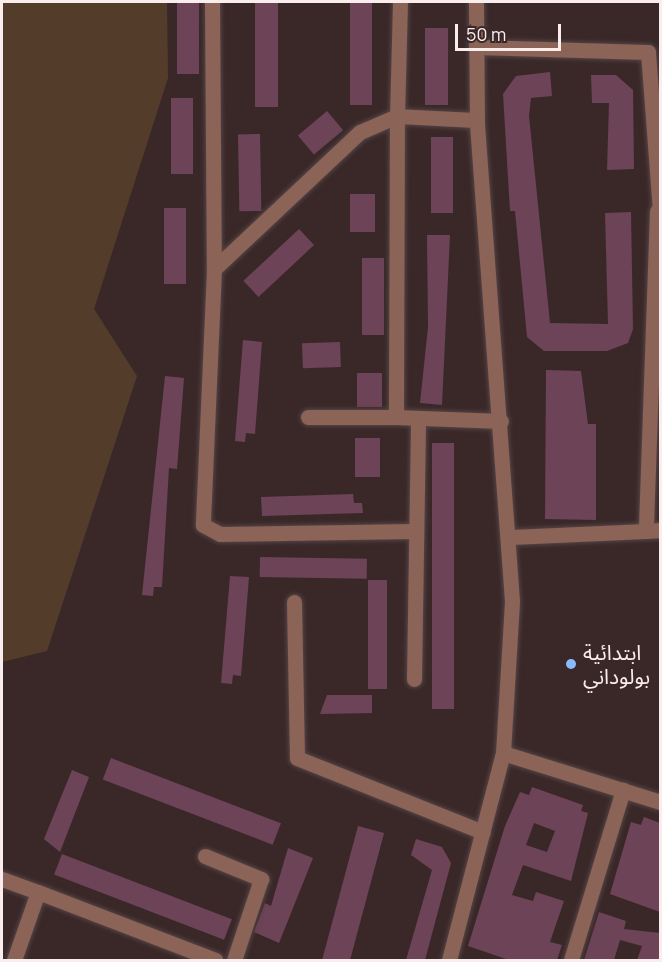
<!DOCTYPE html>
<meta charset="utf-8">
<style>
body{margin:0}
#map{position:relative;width:662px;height:962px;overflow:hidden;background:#3a2829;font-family:Manrope,"Noto Sans Arabic",sans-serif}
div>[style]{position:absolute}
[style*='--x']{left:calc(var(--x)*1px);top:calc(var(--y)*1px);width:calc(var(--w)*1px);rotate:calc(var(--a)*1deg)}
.green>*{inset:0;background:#533d2a}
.building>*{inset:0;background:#6d4357;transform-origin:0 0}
.roads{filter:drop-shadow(0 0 2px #554445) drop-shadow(0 0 2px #554445)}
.minor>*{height:15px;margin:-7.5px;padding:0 7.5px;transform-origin:7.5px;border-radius:7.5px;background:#8b6357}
.dots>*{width:16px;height:16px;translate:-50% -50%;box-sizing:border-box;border:3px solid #3a2829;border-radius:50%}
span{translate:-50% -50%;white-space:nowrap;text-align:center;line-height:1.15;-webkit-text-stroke:5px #3a2829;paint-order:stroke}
.poi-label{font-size:21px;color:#faedee}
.left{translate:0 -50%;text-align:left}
.frame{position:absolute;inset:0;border:3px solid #faedee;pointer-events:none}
.scale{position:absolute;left:455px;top:24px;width:106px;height:27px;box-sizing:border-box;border:3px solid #faedee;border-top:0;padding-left:8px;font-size:18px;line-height:21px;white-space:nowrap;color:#faedee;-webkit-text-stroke:4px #3a2829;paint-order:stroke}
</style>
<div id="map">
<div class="green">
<div style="clip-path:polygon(2px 2px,167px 2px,168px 78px,94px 309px,137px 376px,47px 651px,2px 662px)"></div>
</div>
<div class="building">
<div style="left:177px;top:2px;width:22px;height:72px"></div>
<div style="left:255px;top:2px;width:23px;height:105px"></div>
<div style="left:350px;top:2px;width:22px;height:103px"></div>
<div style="left:448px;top:28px;width:77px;height:23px;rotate:90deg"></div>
<div style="clip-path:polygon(550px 72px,552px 96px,531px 98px,529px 116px,550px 323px,608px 324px,605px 213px,631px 212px,633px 329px,628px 343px,607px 351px,544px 351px,527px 337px,515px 211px,510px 211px,503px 94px,516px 76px)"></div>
<div style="clip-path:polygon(591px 75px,616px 75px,633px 90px,634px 169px,607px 170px,609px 103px,592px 103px)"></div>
<div style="left:171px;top:98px;width:22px;height:76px"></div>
<div style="left:327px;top:111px;width:25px;height:38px;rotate:50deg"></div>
<div style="left:260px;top:134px;width:77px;height:22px;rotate:89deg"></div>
<div style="left:431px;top:137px;width:22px;height:76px"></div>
<div style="left:350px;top:194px;width:25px;height:38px"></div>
<div style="left:164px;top:208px;width:22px;height:76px"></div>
<div style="left:299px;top:229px;width:22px;height:76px;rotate:47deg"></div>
<div style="clip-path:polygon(427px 235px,450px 235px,442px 405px,420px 403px,428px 327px)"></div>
<div style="left:362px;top:258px;width:22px;height:77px"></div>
<div style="clip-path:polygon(243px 340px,262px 342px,255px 434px,246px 433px,245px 442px,235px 441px)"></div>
<div style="left:340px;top:342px;width:25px;height:38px;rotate:88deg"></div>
<div style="clip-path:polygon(546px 370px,581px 371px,588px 424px,596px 424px,596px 520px,545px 519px)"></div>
<div style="left:357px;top:373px;width:25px;height:34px"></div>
<div style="clip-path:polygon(165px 376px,184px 378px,177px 469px,169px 468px,162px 587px,154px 587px,153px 596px,142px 595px)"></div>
<div style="left:355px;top:438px;width:25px;height:39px"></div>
<div style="left:432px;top:443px;width:22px;height:266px"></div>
<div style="clip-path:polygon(353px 494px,354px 503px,362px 503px,363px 513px,262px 516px,261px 497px)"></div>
<div style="left:260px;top:557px;width:107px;height:20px;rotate:1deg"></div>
<div style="clip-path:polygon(230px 576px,249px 577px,241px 676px,233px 675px,232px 684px,221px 683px)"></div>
<div style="left:368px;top:580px;width:19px;height:109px"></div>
<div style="clip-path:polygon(327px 695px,372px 695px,372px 713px,320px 714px)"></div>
<div style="left:111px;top:758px;width:182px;height:23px;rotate:21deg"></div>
<div style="clip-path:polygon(72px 770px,89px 777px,60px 852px,44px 839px)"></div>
<div style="clip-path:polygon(evenodd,532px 787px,583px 805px,581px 811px,588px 813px,571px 881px,523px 865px,512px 895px,533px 901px,536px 892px,564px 901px,550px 942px,562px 945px,557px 960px,509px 960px,468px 946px,505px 826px,520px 792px,529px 795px,532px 787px,534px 823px,555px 831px,547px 852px,526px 845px,534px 823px)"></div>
<div style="clip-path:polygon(644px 817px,660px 823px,660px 912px,610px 894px,631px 822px,641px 825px)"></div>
<div style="left:358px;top:826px;width:27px;height:139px;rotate:15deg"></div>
<div style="clip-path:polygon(416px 839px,442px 847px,451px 863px,425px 960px,406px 960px,432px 870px,411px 855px)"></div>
<div style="clip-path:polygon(288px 848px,313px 858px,279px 943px,254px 932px,265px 903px,271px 906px)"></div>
<div style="left:62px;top:854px;width:182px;height:22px;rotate:21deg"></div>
<div style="clip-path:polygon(599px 912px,626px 921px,624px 929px,660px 933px,660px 960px,637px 960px,642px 946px,620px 940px,614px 960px,584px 960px)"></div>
</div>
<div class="roads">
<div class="minor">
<div style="--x:212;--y:2;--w:267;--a:89.6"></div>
<div style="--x:214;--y:269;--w:200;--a:-43.2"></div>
<div style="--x:360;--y:132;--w:40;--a:-23.4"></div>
<div style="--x:397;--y:116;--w:301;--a:90.2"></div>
<div style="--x:396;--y:417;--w:105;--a:2.2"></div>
<div style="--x:400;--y:2;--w:114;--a:91.5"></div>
<div style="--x:397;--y:116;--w:80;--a:2.9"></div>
<div style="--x:476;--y:47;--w:172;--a:1.7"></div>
<div style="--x:648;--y:52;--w:159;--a:85.7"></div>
<div style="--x:657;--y:211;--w:320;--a:92"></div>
<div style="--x:646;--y:531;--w:14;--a:-4"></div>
<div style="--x:214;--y:269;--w:256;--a:92.5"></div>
<div style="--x:203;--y:525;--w:19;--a:28"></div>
<div style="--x:220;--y:534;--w:193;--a:-0.9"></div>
<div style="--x:308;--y:417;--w:88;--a:0"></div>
<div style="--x:511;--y:537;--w:135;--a:-2.5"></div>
<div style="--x:294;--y:602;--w:156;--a:88.9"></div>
<div style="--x:297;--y:758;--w:200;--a:21.7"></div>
<div style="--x:414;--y:679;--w:261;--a:-89.1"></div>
<div style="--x:503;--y:753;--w:164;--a:17.3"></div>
<div style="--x:205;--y:856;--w:61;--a:22.3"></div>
<div style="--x:261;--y:879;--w:85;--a:108.4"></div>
<div style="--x:2;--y:879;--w:38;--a:20"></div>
<div style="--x:14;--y:960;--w:72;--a:-70.6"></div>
<div style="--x:38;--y:892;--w:190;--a:21"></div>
<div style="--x:449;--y:960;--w:214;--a:-75.4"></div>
<div style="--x:503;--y:753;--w:152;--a:-86.6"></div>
<div style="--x:512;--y:601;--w:482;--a:-94.2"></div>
<div style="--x:477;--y:120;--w:118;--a:-90.5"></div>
<div style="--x:571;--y:960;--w:178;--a:-73"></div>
</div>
</div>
<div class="dots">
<div style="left:571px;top:664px;background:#87bbfb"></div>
</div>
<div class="poi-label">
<span class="left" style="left:583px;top:664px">ابتدائية<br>بولوداني</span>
</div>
<div class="frame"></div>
<div class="scale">50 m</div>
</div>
